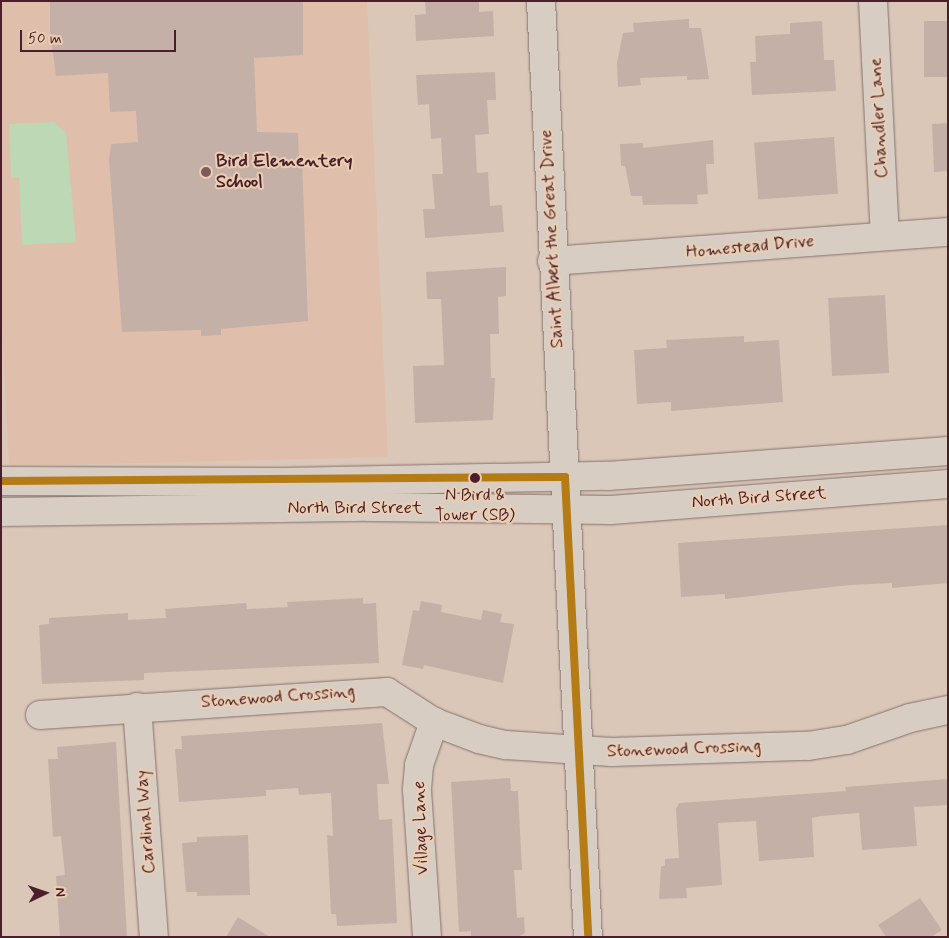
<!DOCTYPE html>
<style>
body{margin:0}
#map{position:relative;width:949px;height:938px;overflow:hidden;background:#dbc7b8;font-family:Mynerve,sans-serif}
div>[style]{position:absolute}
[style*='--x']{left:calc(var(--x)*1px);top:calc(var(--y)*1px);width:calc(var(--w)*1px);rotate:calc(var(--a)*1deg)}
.built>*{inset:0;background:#dfbfab}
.green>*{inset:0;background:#bcd8b4}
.building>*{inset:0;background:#c4b0a7;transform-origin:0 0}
.roads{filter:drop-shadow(0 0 1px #84726e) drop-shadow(0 0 1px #84726e)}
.minor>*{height:28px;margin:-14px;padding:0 14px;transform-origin:14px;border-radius:14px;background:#d8cdc2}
.bus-1>*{height:8px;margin:-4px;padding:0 4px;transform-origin:4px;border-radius:4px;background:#b57b14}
.dots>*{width:14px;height:14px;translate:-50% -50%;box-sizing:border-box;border:2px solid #ebceb1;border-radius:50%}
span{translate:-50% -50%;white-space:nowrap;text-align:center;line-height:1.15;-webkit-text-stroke:4px #ebceb1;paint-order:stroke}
.bus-label{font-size:17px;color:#4a1f2b}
.street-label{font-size:18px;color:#4a1f2b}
.poi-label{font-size:18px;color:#4a1f2b;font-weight:700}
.left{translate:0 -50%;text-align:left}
.frame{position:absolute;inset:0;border:2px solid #4a1f2b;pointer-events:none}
.north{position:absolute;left:20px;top:868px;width:50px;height:50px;-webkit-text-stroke:4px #ebceb1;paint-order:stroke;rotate:87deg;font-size:14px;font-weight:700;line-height:20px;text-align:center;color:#4a1f2b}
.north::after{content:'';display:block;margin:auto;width:18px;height:22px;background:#4a1f2b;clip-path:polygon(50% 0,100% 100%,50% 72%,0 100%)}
.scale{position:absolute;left:20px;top:30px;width:156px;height:22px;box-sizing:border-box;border:2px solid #4a1f2b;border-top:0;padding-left:6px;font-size:15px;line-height:18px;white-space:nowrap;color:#4a1f2b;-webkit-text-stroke:4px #ebceb1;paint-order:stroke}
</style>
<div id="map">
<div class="built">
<div style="clip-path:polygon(1px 1px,367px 1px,388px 457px,9px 466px,1px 305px)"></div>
</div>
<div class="green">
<div style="clip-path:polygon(54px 122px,66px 133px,76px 242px,22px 245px,19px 178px,11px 178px,9px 124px)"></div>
</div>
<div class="building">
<div style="clip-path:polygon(50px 1px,303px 1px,303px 55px,254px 58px,257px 132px,298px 133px,299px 160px,302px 160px,308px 321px,221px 329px,221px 335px,201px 336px,201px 330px,122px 332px,109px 160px,111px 144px,138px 142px,136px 111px,110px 112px,108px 73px,56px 76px,50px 32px)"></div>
<div style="clip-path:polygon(425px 1px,479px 1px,479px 12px,493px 11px,494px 36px,416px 41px,415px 15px,426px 14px)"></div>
<div style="clip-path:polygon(689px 19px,689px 28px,701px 28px,709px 79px,687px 80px,687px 76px,640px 78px,641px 85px,618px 87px,617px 63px,623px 33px,634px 32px,633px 23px)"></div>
<div style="clip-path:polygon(822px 21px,824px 60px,834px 60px,836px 91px,752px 95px,750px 62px,756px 62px,755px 36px,790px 34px,790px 23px)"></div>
<div style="left:948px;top:21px;width:56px;height:24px;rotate:90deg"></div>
<div style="clip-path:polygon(495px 72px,496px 100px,487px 100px,489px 134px,475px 135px,477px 173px,488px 172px,490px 206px,502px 205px,504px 232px,425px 238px,423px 209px,435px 209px,432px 174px,443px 174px,441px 138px,431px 139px,429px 104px,418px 105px,416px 75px)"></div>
<div style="clip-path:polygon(948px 123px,948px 171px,934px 172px,932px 124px)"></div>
<div style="left:834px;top:137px;width:57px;height:80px;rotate:86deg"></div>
<div style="clip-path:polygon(713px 140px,714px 164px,706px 164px,708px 194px,697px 195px,698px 204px,643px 205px,642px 196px,631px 196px,625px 166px,621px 166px,620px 144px,643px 143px,643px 148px)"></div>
<div style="clip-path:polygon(506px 267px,506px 296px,498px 297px,499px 334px,490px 334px,491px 378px,495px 378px,493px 420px,415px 423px,413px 366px,444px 365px,441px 299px,427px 299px,426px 272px)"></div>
<div style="left:885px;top:295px;width:78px;height:57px;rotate:87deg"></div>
<div style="clip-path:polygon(744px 336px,744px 342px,779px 340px,783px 402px,671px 411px,671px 402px,637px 404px,634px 350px,667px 348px,666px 340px)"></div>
<div style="clip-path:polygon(948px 525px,948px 583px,892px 588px,892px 583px,850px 585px,725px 599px,725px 594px,681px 597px,678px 543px)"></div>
<div style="clip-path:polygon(363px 598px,363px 604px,376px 603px,379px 663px,144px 673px,144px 680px,42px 684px,39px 625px,49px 624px,49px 618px,128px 613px,128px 620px,166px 618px,165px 609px,246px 603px,247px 609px,288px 607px,287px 602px)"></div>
<div style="clip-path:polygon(421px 601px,442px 605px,441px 612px,481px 620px,483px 610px,502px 614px,500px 622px,514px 624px,503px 683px,424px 665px,423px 669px,402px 665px,413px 610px,419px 611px)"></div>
<div style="clip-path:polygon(382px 723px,389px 784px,377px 784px,379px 820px,392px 819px,397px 923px,337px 926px,336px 914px,331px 914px,327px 835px,333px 836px,331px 793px,299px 795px,298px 788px,266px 790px,266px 796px,179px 802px,175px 749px,182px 749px,181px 736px)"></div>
<div style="clip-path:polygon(116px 742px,127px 937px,60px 937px,56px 876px,65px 875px,61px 836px,53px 837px,48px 759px,58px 759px,57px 747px)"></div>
<div style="clip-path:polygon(510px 778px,511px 791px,518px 791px,522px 870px,514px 870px,517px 918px,524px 917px,525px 933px,518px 937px,471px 937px,471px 931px,459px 932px,451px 782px)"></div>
<div style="clip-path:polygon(948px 779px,948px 805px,914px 807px,917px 846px,862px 850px,859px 813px,821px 816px,812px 818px,814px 857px,759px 861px,756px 821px,718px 823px,722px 885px,686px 888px,687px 898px,659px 899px,661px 866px,665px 866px,665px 859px,679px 858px,676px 809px,679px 803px,846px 791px,845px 787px)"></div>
<div style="clip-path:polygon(248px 835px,250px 895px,197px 896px,197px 892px,186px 892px,182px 843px,197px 842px,197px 837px)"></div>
<div style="clip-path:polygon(920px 898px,942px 930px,931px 937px,886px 937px,878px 925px)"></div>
<div style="clip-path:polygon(238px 917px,270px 937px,226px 937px)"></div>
</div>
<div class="roads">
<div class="minor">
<div style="--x:541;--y:1;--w:937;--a:87.13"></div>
<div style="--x:873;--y:1;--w:234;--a:87.1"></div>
<div style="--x:552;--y:261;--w:397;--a:-4.2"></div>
<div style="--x:1;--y:481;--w:282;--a:0.2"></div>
<div style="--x:283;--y:482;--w:325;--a:-1.1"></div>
<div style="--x:608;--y:476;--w:341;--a:-4.2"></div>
<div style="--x:1;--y:512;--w:369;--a:-0.8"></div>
<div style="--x:370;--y:507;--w:241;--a:0.7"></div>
<div style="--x:611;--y:510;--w:338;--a:-4.4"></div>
<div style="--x:137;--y:707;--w:231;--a:85.8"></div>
<div style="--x:40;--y:715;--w:348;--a:-3.8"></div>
<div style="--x:387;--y:692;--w:56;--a:32.6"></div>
<div style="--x:434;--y:722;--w:48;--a:20.7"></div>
<div style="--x:479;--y:739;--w:28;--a:13"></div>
<div style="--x:506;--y:745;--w:106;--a:3.8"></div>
<div style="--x:612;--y:752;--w:196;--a:-1.8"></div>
<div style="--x:808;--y:746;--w:39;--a:-9"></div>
<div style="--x:847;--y:740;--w:67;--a:-19.2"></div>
<div style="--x:910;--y:718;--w:39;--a:-12"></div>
<div style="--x:427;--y:937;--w:148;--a:-93.9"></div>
<div style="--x:417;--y:789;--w:24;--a:-85"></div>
<div style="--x:419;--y:765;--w:46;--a:-70.8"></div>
</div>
</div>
<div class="bus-1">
<div style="--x:1;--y:481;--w:564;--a:-0.41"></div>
<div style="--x:565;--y:477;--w:461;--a:87.1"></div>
</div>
<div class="dots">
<div style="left:206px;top:172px;background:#7d5a5c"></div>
<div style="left:475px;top:478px;background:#4a1f2b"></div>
</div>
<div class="bus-label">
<span style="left:475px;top:506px">N Bird &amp;<br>Tower (SB)</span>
</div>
<div class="street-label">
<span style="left:879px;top:118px;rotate:-93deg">Chandler Lane</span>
<span style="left:552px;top:239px;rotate:-93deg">Saint Albert the Great Drive</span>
<span style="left:750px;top:247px;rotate:-5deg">Homestead Drive</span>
<span style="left:759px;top:498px;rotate:-4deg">North Bird Street</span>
<span style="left:355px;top:508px">North Bird Street</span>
<span style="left:278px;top:697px;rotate:-4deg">Stonewood Crossing</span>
<span style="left:684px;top:749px;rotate:-2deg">Stonewood Crossing</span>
<span style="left:146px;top:822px;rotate:-94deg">Cardinal Way</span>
<span style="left:421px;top:828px;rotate:-92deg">Village Lane</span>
</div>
<div class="poi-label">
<span class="left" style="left:216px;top:172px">Bird Elementery<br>School</span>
</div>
<div class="frame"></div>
<div class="north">N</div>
<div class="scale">50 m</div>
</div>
